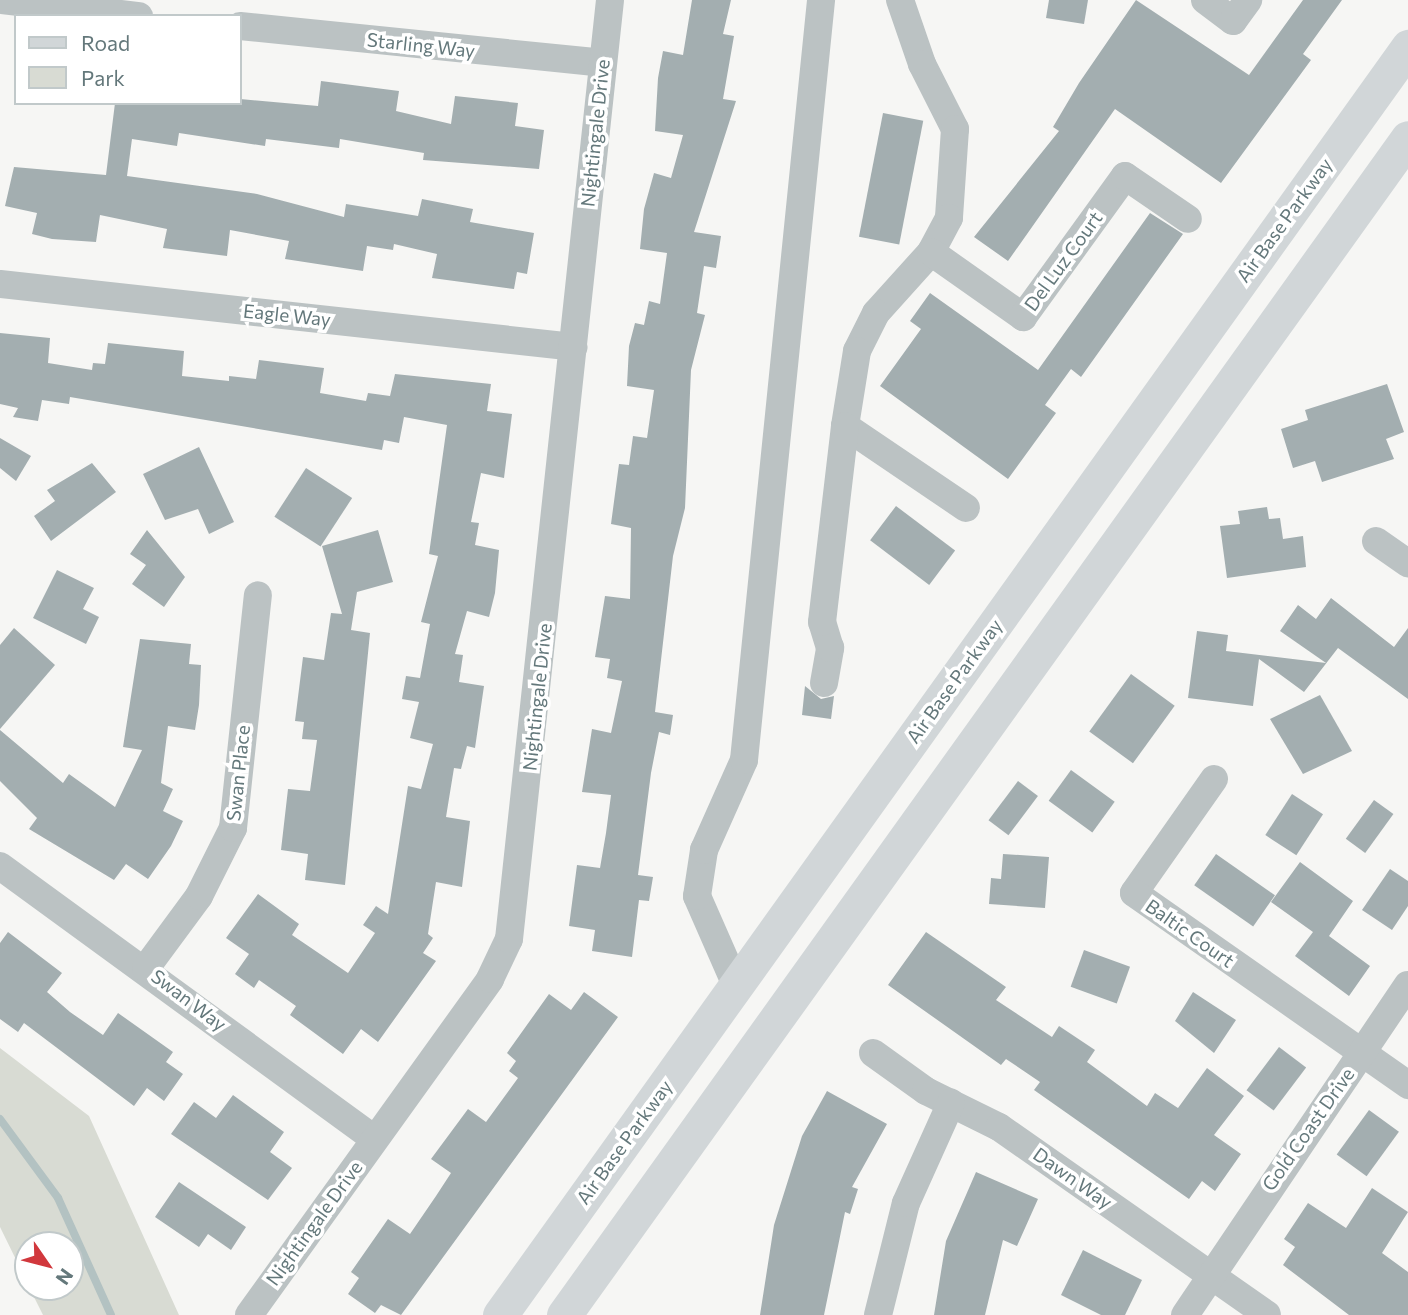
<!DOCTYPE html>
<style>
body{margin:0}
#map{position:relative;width:1408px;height:1315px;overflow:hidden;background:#f6f6f4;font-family:Commissioner,sans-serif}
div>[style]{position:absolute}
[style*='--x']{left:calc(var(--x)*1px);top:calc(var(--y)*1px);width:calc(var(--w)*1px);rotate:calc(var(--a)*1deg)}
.green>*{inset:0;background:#d8dbd3}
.stream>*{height:8px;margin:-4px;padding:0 4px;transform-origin:4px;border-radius:4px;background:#b3c2c2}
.building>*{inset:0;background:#a3aeb0;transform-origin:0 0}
.minor>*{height:28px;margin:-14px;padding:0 14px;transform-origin:14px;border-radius:14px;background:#bbc2c3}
.major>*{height:35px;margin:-17.5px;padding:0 17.5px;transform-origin:17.5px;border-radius:17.5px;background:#d1d6d8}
span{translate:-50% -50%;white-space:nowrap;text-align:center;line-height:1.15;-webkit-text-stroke:7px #fff;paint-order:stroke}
.street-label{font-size:19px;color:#64787b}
.legend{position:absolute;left:14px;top:14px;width:228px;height:91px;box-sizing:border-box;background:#fff;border:2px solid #c1c9ca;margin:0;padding:9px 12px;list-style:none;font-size:21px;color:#64787b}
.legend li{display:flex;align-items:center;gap:14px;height:35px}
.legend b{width:35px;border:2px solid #c1c9ca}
.north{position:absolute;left:14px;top:1231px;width:70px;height:70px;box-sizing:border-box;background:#fff;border:2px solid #c1c9ca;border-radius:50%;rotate:125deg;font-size:19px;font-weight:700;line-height:28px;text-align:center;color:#64787b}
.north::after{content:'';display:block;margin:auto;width:24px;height:32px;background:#d1383d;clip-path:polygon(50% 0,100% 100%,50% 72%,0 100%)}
</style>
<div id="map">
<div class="green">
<div style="clip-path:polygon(0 1048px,89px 1116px,179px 1315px,43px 1315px,29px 1287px,70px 1287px,70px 1245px,28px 1245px,28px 1284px,0 1227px)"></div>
</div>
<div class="stream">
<div style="--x:0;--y:1119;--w:98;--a:53.7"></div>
<div style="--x:58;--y:1198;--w:128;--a:65.6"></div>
</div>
<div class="building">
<div style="clip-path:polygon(692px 0,731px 0,723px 34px,734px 36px,723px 99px,736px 101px,694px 232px,721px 236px,716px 268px,704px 266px,697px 313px,705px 315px,691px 370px,685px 508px,673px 556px,655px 712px,673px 715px,670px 735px,659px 732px,651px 773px,638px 875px,653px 877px,649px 901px,639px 900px,632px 957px,592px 951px,595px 930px,569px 926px,577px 865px,600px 868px,606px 833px,611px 795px,582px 792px,592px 729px,611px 733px,622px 681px,607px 678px,610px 659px,595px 657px,605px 596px,630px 599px,631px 528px,611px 524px,619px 464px,629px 465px,633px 436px,647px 438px,654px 390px,627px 386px,629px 346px,635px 323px,644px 325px,649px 301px,660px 304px,667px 253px,640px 249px,644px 209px,654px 173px,671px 178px,683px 135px,655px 131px,658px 78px,663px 51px,683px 55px)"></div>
<div style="clip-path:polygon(1049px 0,1088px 0,1084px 24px,1046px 18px)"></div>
<div style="clip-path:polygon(1136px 0,1249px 75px,1303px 0,1342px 0,1303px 54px,1311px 60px,1221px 183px,1115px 109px,1008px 261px,974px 237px,1059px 131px,1053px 127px,1079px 83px)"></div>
<div style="clip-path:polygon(321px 81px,399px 91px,396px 111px,451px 124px,455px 96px,518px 103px,515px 126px,544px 130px,539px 169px,423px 160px,424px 153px,340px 139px,339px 148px,266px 139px,265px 146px,179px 133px,177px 146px,132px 139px,127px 176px,257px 194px,344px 217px,346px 204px,418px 216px,422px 199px,473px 209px,470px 222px,534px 233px,527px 274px,517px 272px,514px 289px,432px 278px,437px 254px,394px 244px,393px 250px,367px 246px,363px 271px,285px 259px,289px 241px,230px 230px,227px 256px,163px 248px,167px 229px,100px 215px,96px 242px,52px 239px,32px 234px,37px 213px,5px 206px,14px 167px,106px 175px,115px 103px,240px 99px,318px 106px)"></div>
<div style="left:883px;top:113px;width:41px;height:126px;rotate:11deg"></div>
<div style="clip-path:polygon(1150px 213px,1183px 234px,1081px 377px,1071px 369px,1045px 405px,1056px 413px,1008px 479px,880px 386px,921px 329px,910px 321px,930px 293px,1038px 370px)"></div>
<div style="clip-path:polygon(0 333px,50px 338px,48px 363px,92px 370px,93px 363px,105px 364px,108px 343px,184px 351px,182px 376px,229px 381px,229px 376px,256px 379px,259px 360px,324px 368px,320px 393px,366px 401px,368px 393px,390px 396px,395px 374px,491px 384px,487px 411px,512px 414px,504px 478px,481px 473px,471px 522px,479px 523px,475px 545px,499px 550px,495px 593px,489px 617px,467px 611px,455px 654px,463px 655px,459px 682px,484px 686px,475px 748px,467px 746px,461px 769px,454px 768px,446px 817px,470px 821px,462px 887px,436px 882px,428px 934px,433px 938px,423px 953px,436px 961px,378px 1042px,361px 1029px,343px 1054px,290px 1015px,296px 1006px,259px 980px,254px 988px,235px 974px,249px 954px,226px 938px,258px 894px,299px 924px,292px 935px,348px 973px,375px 933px,363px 925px,376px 906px,388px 914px,408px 786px,421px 789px,433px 744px,410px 738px,419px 702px,402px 699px,406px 676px,420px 678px,430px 624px,421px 622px,438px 556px,429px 554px,447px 425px,404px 417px,399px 443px,384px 440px,382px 450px,70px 397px,69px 404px,42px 400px,38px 421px,13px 417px,18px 408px,0 404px)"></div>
<div style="clip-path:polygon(1387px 384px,1404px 432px,1386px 439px,1394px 459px,1322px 482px,1315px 461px,1293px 468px,1281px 429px,1308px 420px,1305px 410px)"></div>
<div style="clip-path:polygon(0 438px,31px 456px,16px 481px,0 468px)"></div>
<div style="clip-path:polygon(199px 447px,234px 522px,209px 534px,198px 509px,165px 520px,143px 474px)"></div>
<div style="clip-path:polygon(92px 463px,116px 492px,51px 541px,34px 516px,55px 501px,47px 490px)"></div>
<div style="left:306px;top:468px;width:55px;height:58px;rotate:33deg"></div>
<div style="left:896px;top:506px;width:74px;height:43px;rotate:37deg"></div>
<div style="clip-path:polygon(1267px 507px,1269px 519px,1280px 518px,1283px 539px,1303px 536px,1306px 567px,1227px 578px,1220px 526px,1240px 524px,1238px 511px)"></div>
<div style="clip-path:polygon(147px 530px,185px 577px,164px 607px,132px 584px,146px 565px,130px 554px)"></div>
<div style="clip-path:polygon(378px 530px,393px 582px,357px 592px,351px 630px,370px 633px,345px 885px,305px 880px,308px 854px,281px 850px,288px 789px,310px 791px,317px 740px,302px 739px,304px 722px,295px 721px,303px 657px,324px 660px,331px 613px,342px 614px,322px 546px)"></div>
<div style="clip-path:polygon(57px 570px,94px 588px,83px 609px,99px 617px,86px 644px,33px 618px)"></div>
<div style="clip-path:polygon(1331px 598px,1394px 647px,1408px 628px,1408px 699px,1338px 648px,1304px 692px,1259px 659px,1253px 706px,1188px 698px,1197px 631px,1228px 635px,1226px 651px,1326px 663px,1280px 631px,1298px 605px,1316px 619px)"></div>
<div style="clip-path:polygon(14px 628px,55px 665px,0 729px,0 645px)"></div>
<div style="clip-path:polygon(140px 639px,191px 644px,189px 664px,201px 665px,199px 705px,195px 730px,168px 726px,161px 783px,173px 789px,163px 811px,183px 821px,171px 846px,148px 879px,126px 864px,114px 880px,29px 829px,37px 818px,0 781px,0 730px,63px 783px,69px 774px,115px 807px,142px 750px,123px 747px)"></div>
<div style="left:1131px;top:674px;width:54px;height:71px;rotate:36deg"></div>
<div style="clip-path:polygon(805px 686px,821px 699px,834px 696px,831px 719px,802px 715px)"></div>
<div style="clip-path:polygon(1320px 695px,1352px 751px,1303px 774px,1270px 719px)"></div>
<div style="left:1071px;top:770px;width:54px;height:38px;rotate:36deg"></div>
<div style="left:1018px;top:781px;width:25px;height:49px;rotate:37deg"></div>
<div style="left:1292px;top:794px;width:37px;height:49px;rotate:33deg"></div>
<div style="left:1374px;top:800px;width:24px;height:48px;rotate:36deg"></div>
<div style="clip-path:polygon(1003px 854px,1049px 857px,1045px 908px,989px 904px,991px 878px,1001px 879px)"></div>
<div style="left:1216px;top:854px;width:72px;height:38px;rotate:35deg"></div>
<div style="clip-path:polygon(1300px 862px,1353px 901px,1329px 936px,1370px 966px,1349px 996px,1295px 956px,1313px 932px,1271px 902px)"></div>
<div style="clip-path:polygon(1390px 869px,1408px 881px,1408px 906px,1392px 930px,1362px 910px)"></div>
<div style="clip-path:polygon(8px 932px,62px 973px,47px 992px,70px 1012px,103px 1035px,118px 1013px,173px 1052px,166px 1062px,183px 1074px,164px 1101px,147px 1088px,134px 1106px,24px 1023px,18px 1032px,0 1019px,0 943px)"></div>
<div style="clip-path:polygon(926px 932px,1006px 987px,996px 1000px,1052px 1037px,1059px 1026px,1095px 1050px,1087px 1062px,1147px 1106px,1155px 1093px,1178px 1108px,1207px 1068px,1244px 1096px,1214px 1135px,1241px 1154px,1215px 1191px,1202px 1181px,1189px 1199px,1034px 1090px,1040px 1082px,1006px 1059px,1001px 1065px,888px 985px)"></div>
<div style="left:1084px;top:950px;width:49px;height:39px;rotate:20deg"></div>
<div style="clip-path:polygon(584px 992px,618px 1017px,401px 1315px,381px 1305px,375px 1313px,348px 1294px,359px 1278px,351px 1272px,388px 1219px,410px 1234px,436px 1196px,451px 1173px,431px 1159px,468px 1109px,486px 1122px,518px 1078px,509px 1071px,516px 1061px,507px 1053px,549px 994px,571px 1010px)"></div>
<div style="clip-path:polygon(1193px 992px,1236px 1020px,1214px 1053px,1175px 1021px)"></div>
<div style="left:1279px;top:1047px;width:34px;height:54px;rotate:37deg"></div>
<div style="clip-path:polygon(827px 1091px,887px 1124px,852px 1187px,858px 1189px,850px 1214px,845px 1212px,824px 1315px,760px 1315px,774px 1225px,802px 1136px)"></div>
<div style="clip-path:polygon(233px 1095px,284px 1132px,270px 1152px,292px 1168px,268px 1200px,171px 1134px,194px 1102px,216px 1118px)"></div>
<div style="left:1369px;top:1110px;width:37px;height:55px;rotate:36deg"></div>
<div style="clip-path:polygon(976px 1172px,1038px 1199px,1017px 1246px,1003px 1240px,985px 1315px,934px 1315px,946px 1241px)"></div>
<div style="clip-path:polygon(179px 1182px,246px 1227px,231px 1250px,208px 1234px,199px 1247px,155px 1217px)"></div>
<div style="clip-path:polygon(1372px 1188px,1408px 1212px,1382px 1253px,1408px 1272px,1408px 1315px,1349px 1315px,1283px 1265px,1295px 1247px,1284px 1239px,1308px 1203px,1346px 1228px)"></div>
<div style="clip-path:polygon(1083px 1250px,1142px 1280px,1125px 1315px,1101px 1315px,1061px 1295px)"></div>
</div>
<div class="minor">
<div style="--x:2;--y:0;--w:138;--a:6.7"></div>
<div style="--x:900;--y:0;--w:68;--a:71"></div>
<div style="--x:922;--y:64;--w:73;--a:63.1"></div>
<div style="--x:955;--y:129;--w:89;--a:93.9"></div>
<div style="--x:949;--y:218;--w:38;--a:118"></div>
<div style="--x:931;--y:252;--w:82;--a:132"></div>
<div style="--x:876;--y:313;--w:42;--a:116.6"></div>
<div style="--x:857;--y:351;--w:76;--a:99.1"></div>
<div style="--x:845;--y:426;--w:146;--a:34.1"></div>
<div style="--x:1205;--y:0;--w:35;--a:37"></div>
<div style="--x:1233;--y:21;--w:26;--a:-54"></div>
<div style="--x:240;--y:26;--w:364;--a:5.8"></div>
<div style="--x:931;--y:252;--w:113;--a:35.2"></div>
<div style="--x:1023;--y:317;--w:174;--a:-54.1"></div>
<div style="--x:1125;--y:176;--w:76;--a:34.3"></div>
<div style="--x:0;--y:284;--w:577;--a:6.26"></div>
<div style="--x:1376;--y:541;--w:39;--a:35"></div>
<div style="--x:824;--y:683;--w:36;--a:-80"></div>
<div style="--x:830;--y:648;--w:27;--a:-107"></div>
<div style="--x:822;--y:622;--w:197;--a:-83.3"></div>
<div style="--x:1214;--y:779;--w:139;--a:125.1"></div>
<div style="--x:1134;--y:893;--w:335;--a:35"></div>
<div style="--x:0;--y:866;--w:463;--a:36.1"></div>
<div style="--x:146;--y:968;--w:89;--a:-53.6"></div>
<div style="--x:199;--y:896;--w:76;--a:-63.4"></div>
<div style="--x:233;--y:828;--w:234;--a:-83.9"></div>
<div style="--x:736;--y:985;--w:97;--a:-113.7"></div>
<div style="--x:697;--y:896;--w:47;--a:-81.3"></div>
<div style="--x:704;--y:850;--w:98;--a:-66"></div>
<div style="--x:744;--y:760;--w:764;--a:-84.21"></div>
<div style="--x:873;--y:1053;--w:65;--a:35.6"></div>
<div style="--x:926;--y:1091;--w:81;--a:26.3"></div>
<div style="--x:999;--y:1127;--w:327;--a:35"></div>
<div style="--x:249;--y:1315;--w:413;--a:-54.3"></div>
<div style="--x:490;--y:979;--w:44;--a:-64.6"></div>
<div style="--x:509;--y:939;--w:944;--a:-83.86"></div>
<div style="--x:878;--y:1315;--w:115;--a:-76"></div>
<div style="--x:906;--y:1203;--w:110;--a:-65.8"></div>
<div style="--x:1185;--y:1315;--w:398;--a:-56"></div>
</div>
<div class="major">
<div style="--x:500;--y:1315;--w:1560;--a:-54.39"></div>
<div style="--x:564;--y:1315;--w:1448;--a:-54.36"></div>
</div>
<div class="street-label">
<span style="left:421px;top:45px;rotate:6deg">Starling Way</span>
<span style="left:595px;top:133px;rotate:-84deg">Nightingale Drive</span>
<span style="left:1284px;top:220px;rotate:-54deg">Air Base Parkway</span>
<span style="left:1063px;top:261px;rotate:-54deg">Del Luz Court</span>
<span style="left:287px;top:315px;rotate:6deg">Eagle Way</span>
<span style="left:954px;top:681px;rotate:-54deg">Air Base Parkway</span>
<span style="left:537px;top:697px;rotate:-84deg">Nightingale Drive</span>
<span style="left:238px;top:773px;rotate:-84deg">Swan Place</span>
<span style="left:1190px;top:933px;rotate:35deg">Baltic Court</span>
<span style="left:189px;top:1000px;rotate:37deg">Swan Way</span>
<span style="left:1308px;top:1129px;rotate:-55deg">Gold Coast Drive</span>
<span style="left:624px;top:1142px;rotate:-54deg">Air Base Parkway</span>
<span style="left:1073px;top:1178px;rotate:35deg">Dawn Way</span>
<span style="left:314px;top:1223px;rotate:-54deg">Nightingale Drive</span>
</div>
<ul class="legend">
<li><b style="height:9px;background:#d1d6d8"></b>Road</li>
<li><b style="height:19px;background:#d8dbd3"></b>Park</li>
</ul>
<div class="north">N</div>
</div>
